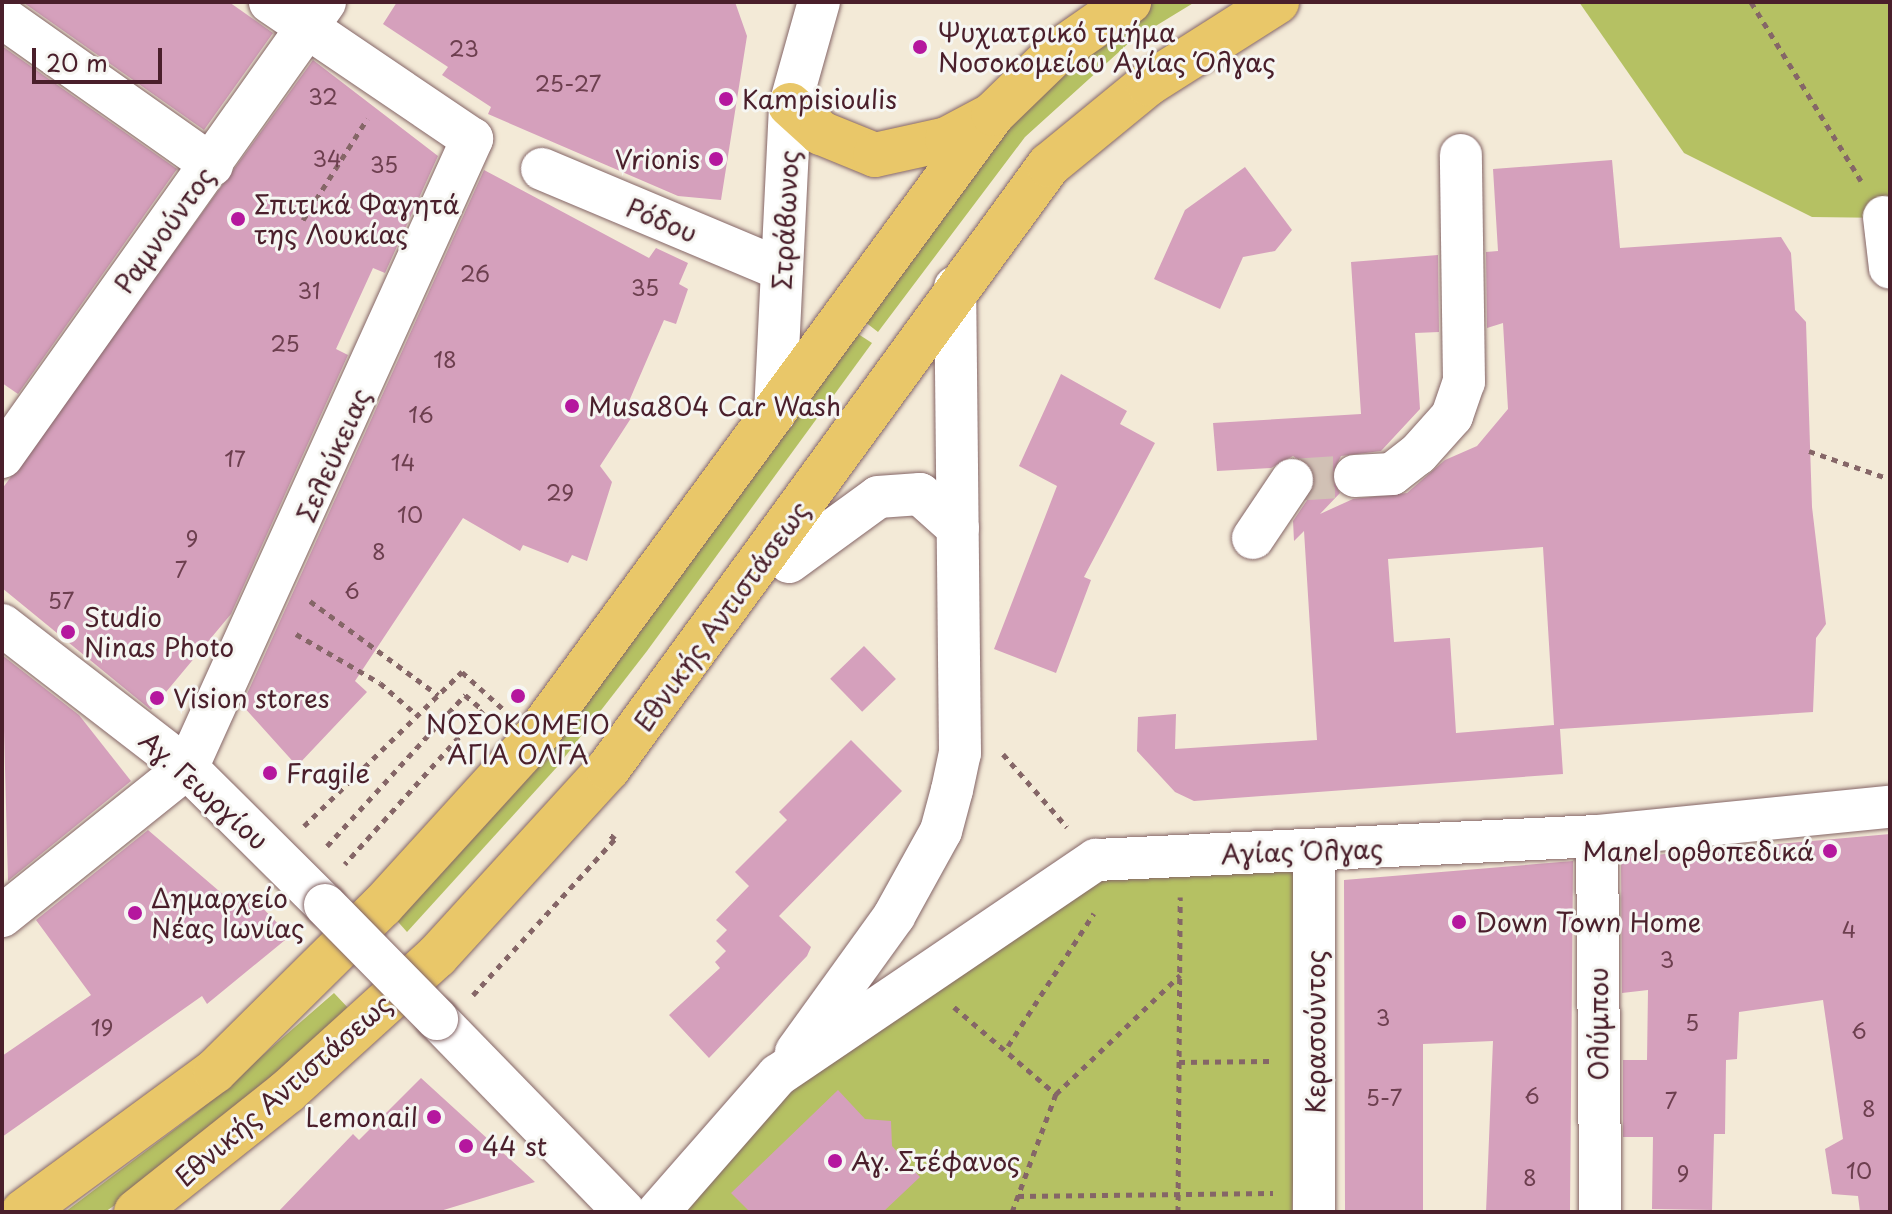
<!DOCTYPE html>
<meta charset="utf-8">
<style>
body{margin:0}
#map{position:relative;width:1892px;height:1214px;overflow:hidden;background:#f3ead7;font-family:"Playpen Sans",sans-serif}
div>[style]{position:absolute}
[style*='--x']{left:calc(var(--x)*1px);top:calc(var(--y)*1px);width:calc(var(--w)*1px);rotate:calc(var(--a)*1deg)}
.green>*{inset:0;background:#b5c163}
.building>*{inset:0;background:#d5a0bc;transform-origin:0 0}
.minor-tunnel>*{height:42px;margin-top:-21px;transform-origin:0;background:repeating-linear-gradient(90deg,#d1c1b5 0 42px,transparent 0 63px)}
.path>*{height:5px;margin-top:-2.5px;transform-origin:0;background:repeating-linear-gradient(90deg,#856667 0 6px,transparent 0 12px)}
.roads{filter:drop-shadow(0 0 2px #856667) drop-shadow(0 0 2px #856667)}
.minor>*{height:42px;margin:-21px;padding:0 21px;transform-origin:21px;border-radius:21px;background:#fff}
.major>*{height:44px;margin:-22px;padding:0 22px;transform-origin:22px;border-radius:22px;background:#e9c769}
.bridges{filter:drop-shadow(0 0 2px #856667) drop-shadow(0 0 2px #856667)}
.minor-bridge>*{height:42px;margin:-21px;padding:0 21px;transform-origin:21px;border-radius:21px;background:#fff}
.dots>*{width:22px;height:22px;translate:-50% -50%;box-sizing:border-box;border:4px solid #f6f6f2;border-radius:50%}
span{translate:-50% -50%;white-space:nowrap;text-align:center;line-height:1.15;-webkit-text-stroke:6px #f6f6f2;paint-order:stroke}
.number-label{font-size:22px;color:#6d3f4f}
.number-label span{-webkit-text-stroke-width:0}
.poi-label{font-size:26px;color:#4a1f2b}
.left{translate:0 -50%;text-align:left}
.right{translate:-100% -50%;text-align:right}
.street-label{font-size:26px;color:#4a1f2b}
.frame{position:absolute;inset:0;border:4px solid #4a1f2b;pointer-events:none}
.scale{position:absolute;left:32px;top:48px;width:130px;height:36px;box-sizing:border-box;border:4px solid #4a1f2b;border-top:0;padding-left:10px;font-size:24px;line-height:28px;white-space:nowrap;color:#4a1f2b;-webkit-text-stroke:6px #f6f6f2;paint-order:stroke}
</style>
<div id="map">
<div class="green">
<div style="clip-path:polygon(1147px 2px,1195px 2px,1131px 41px,1025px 137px,878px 332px,860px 318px,1021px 108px)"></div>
<div style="clip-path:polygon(1579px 2px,1890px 2px,1890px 218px,1812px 217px,1684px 153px)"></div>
<div style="clip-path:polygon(852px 330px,872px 343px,647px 651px,557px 767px,407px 932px,392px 915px)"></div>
<div style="clip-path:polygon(1303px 860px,1292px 1212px,681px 1212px,769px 1104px,1089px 874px)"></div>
<div style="clip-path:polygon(334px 993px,350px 1010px,145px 1184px,105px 1212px,65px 1212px,195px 1114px)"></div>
</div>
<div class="building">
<div style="clip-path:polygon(229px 2px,273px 33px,204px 130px,24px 3px)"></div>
<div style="clip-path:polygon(397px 2px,735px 2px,747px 36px,721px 200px,678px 196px,488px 114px,491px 107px,442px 75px,448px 67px,383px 24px)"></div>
<div style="clip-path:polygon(2px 46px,177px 169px,18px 394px,2px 383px)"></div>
<div style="clip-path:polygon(313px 60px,438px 156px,385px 273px,373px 268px,336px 349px,348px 355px,231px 614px,151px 710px,2px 588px,2px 489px)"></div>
<div style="clip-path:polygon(evenodd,1612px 160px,1620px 248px,1781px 237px,1791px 253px,1795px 310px,1806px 322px,1812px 507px,1826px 624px,1816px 638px,1813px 712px,1560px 729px,1563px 774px,1194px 801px,1175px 792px,1137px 751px,1138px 717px,1176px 714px,1175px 749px,1317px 740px,1304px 531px,1294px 541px,1293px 521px,1312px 493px,1314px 470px,1293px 456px,1271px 468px,1217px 471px,1213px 423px,1361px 414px,1351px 262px,1438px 255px,1439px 332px,1415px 333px,1420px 409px,1381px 451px,1341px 456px,1331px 477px,1340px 493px,1320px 514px,1353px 499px,1407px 493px,1445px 460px,1477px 446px,1508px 409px,1503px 323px,1487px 328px,1486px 252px,1498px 251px,1493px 169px,1612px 160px,1543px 547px,1554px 725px,1456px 733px,1450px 638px,1394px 642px,1388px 559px,1543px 547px)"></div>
<div style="clip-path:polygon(1245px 167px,1292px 230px,1275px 251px,1243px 257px,1220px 309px,1154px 279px,1185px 210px)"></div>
<div style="clip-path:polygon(484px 170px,649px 258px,656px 248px,688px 263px,679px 284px,688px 289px,676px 324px,664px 320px,627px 406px,635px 412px,600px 466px,612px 482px,587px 561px,572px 555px,568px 563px,523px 545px,520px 551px,463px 518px,355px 681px,367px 692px,297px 766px,242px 705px)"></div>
<div style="clip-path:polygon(1061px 374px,1127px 411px,1120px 424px,1155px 443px,1084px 577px,1091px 580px,1056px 673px,994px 649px,1057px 486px,1019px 466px)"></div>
<div style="left:864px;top:646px;width:46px;height:47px;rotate:46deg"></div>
<div style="clip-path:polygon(2px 655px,79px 715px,131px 781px,8px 881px)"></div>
<div style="clip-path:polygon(851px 740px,902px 791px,779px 916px,811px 947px,807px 956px,709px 1058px,669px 1015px,720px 968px,715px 962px,726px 951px,716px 941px,727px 930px,716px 920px,749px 886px,735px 872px,787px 820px,779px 812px)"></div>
<div style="clip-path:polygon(148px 830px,233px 903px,248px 893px,290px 936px,207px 1004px,202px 996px,2px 1137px,2px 1056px,91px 995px,36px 920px)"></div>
<div style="clip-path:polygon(1890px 834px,1890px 1212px,1860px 1212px,1858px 1196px,1832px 1194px,1825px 1149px,1843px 1139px,1823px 1000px,1739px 1012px,1737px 1059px,1726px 1060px,1725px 1134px,1714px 1134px,1712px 1210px,1652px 1209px,1653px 1137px,1623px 1137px,1623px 1060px,1647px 1060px,1648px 990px,1622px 993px,1621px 858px)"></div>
<div style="clip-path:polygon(1573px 861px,1570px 1212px,1486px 1212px,1493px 1041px,1423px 1044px,1423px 1212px,1345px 1212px,1344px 880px)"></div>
<div style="clip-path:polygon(421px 1078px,535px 1182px,437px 1212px,278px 1212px,353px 1134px,359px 1140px)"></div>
<div style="clip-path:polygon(838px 1090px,865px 1119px,891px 1121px,892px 1146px,920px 1177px,883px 1212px,750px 1212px,731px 1193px)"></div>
</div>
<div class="minor-tunnel">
<div style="--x:1292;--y:480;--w:63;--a:-3.6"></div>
</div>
<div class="path">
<div style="--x:1751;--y:2;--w:210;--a:58.4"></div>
<div style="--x:303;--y:220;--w:120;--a:-57.6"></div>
<div style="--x:1809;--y:451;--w:86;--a:19.1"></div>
<div style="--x:310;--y:601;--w:159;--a:36.3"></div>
<div style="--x:296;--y:634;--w:97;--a:30.3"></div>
<div style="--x:380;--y:683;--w:49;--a:40.9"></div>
<div style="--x:1003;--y:754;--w:97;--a:48.8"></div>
<div style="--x:304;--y:826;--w:221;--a:-44.3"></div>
<div style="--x:462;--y:672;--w:57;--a:42.1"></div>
<div style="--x:327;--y:846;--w:205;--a:-47.6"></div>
<div style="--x:465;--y:695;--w:23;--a:40"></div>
<div style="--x:483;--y:710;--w:207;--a:131.9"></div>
<div style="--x:473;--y:995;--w:211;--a:-47.7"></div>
<div style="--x:615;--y:839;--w:8;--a:-140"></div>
<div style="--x:954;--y:1007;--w:134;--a:40.5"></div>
<div style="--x:1008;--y:1046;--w:158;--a:-57.1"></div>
<div style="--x:1179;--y:1062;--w:91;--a:-0.6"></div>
<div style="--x:1018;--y:1196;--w:255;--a:-0.7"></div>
<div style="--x:1012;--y:1212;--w:126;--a:-69.6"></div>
<div style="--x:1056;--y:1094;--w:172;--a:-43.8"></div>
<div style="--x:1178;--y:1212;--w:315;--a:-89.6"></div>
</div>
<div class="roads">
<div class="minor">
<div style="--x:2;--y:17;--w:257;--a:35.2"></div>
<div style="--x:542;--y:169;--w:260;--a:22.8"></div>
<div style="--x:1884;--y:217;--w:51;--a:83.3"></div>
<div style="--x:775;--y:413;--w:308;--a:-87.2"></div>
<div style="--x:790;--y:105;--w:107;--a:-74.3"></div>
<div style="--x:2;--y:457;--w:558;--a:-54.63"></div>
<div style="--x:1355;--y:476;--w:37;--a:-3"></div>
<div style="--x:1392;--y:474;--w:33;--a:-38"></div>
<div style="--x:1418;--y:454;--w:51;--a:-48.2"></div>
<div style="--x:1452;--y:416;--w:36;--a:-71"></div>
<div style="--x:1464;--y:382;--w:227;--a:-90.8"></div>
<div style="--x:1253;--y:538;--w:70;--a:-56.1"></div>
<div style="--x:789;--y:562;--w:110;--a:-36.1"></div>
<div style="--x:878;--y:497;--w:42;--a:-4.1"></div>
<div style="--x:920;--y:494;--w:51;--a:41.8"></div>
<div style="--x:2;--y:625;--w:234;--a:37.7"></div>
<div style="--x:187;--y:768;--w:194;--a:44.8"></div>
<div style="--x:1597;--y:836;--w:376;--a:89.5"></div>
<div style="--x:2;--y:916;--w:237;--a:-38.7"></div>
<div style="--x:187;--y:768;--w:691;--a:-65.62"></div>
<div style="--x:472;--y:139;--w:244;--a:-145.9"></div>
<div style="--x:437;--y:1019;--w:269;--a:45.8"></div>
<div style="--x:796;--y:1052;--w:168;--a:-54.2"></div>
<div style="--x:894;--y:916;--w:97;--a:-61.1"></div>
<div style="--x:941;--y:831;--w:42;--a:-75"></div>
<div style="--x:952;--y:790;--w:38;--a:-78"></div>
<div style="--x:960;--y:753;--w:466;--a:-90.6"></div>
<div style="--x:658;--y:1212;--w:182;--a:-48.8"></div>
<div style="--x:778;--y:1075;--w:384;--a:-34.1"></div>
<div style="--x:1096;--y:860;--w:502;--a:-2.74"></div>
<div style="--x:1597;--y:836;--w:294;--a:-5.7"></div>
<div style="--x:1314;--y:1212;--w:360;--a:-90"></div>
</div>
<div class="major">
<div style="--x:790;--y:105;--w:42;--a:42.1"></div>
<div style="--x:821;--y:133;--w:58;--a:22.2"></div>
<div style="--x:875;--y:155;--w:74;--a:-12.5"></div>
<div style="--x:947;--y:139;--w:47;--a:-28.2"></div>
<div style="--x:23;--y:1212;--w:238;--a:-36.3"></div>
<div style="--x:215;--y:1071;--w:235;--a:-44.7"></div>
<div style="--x:382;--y:906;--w:226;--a:-47.7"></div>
<div style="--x:534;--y:739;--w:775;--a:-53.71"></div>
<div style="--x:993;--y:114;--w:89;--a:-44.1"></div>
<div style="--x:1057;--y:52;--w:88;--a:-34.8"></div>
<div style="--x:136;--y:1212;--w:193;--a:-38.5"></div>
<div style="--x:287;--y:1092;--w:202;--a:-42.2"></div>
<div style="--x:437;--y:956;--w:253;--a:-47.6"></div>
<div style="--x:608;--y:769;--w:748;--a:-53.87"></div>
<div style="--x:1049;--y:165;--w:128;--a:-39.3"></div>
<div style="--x:1148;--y:84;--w:153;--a:-32.4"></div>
</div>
</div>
<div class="bridges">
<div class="minor-bridge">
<div style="--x:325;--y:905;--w:160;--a:45.5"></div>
</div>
</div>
<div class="dots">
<div style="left:920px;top:47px;background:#b5179e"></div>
<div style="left:726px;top:99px;background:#b5179e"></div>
<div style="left:716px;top:159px;background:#b5179e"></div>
<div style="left:238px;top:219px;background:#b5179e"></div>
<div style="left:572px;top:406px;background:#b5179e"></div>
<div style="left:68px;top:632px;background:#b5179e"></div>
<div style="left:518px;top:696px;background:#b5179e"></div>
<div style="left:157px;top:698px;background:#b5179e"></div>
<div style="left:270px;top:773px;background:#b5179e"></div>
<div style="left:1830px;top:851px;background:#b5179e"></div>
<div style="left:135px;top:913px;background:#b5179e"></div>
<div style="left:1459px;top:922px;background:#b5179e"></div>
<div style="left:434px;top:1117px;background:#b5179e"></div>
<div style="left:466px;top:1146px;background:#b5179e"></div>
<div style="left:835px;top:1161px;background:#b5179e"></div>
</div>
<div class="number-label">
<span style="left:464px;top:48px">23</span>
<span style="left:568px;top:83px">25-27</span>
<span style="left:323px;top:96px">32</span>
<span style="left:327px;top:158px">34</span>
<span style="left:384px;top:164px">35</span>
<span style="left:475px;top:273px">26</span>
<span style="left:645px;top:287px">35</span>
<span style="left:309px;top:290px">31</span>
<span style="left:285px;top:343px">25</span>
<span style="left:445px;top:359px">18</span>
<span style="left:421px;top:414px">16</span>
<span style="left:235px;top:458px">17</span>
<span style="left:403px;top:462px">14</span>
<span style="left:560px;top:492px">29</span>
<span style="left:410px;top:514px">10</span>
<span style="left:192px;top:538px">9</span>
<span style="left:379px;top:551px">8</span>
<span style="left:181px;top:569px">7</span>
<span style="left:352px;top:590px">6</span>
<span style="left:61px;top:600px">57</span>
<span style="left:1849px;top:929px">4</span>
<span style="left:1667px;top:959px">3</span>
<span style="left:1383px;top:1017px">3</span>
<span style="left:1692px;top:1022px">5</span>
<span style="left:102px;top:1027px">19</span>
<span style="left:1859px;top:1030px">6</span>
<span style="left:1532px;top:1095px">6</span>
<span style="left:1384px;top:1097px">5-7</span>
<span style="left:1671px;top:1100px">7</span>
<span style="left:1869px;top:1108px">8</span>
<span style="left:1859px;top:1170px">10</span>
<span style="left:1683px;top:1173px">9</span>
<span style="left:1530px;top:1177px">8</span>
</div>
<div class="poi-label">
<span class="left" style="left:938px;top:47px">Ψυχιατρικό τμήμα<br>Νοσοκομείου Αγίας Όλγας</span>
<span class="left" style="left:742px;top:99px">Kampisioulis</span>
<span class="right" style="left:700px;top:159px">Vrionis</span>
<span class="left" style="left:254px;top:219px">Σπιτικά Φαγητά<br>της Λουκίας</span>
<span class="left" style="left:588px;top:406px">Musa804 Car Wash</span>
<span class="left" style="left:84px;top:632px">Studio<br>Ninas Photo</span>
<span class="left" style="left:173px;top:698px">Vision stores</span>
<span style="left:518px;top:739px">ΝΟΣΟΚΟΜΕΙΟ<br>ΑΓΙΑ ΟΛΓΑ</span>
<span class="left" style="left:286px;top:773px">Fragile</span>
<span class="right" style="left:1814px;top:851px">Manel ορθοπεδικά</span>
<span class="left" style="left:151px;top:913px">Δημαρχείο<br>Νέας Ιωνίας</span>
<span class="left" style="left:1475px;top:922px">Down Town Home</span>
<span class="right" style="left:418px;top:1117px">Lemonail</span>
<span class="left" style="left:482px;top:1146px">44 st</span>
<span class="left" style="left:851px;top:1161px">Αγ. Στέφανος</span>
</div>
<div class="street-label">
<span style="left:662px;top:220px;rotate:23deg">Ρόδου</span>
<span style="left:785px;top:220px;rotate:-87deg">Στράβωνος</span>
<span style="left:164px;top:230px;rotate:-54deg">Ραμνούντος</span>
<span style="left:333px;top:455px;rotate:-66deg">Σελεύκειας</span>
<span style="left:721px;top:616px;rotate:-54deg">Εθνικής Αντιστάσεως</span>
<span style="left:204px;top:790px;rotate:42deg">Αγ. Γεωργίου</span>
<span style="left:1302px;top:851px;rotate:-2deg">Αγίας Όλγας</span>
<span style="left:1598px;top:1024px;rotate:-90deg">Ολύμπου</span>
<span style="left:1315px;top:1032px;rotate:-90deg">Κερασούντος</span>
<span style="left:283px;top:1090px;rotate:-41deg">Εθνικής Αντιστάσεως</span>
</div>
<div class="frame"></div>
<div class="scale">20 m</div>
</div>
